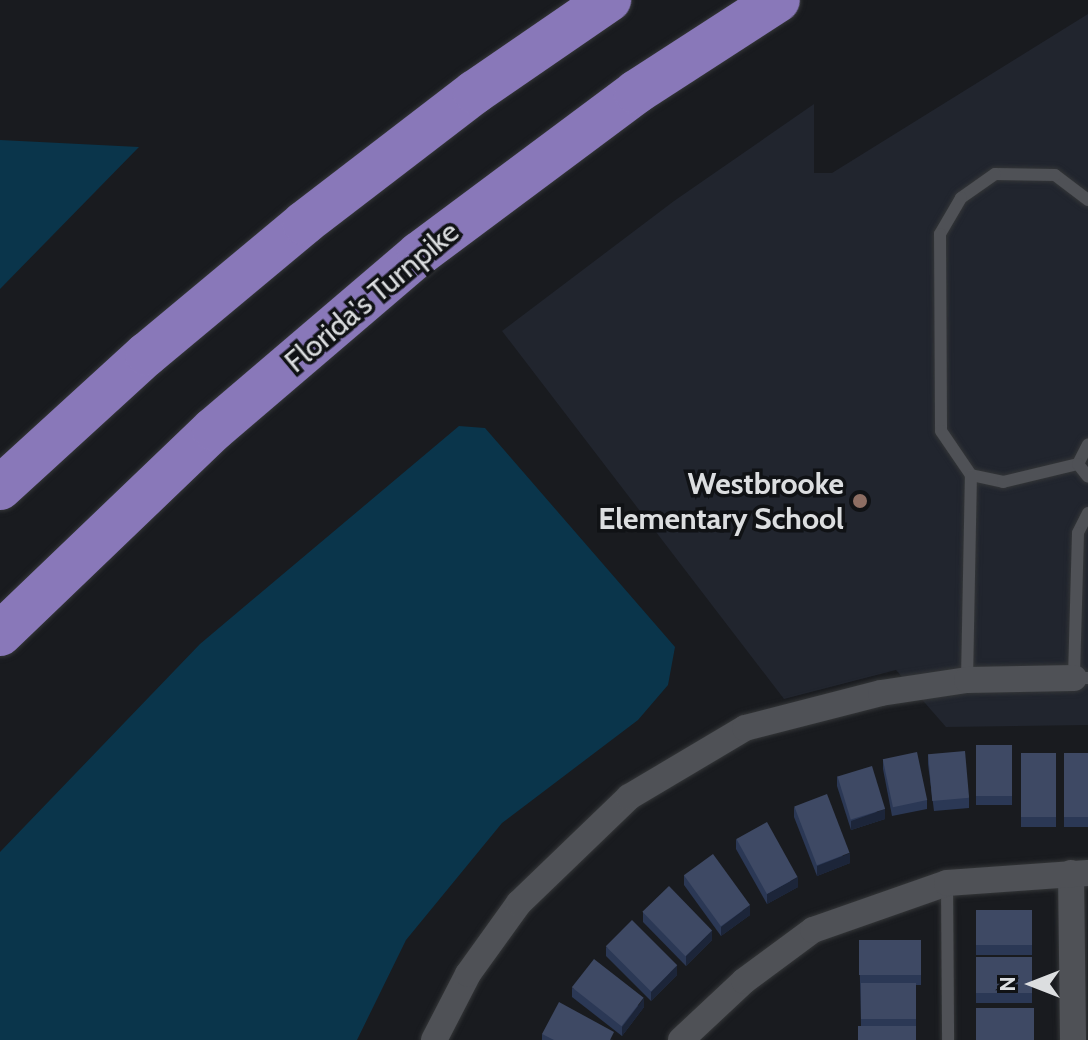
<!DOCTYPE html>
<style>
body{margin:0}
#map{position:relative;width:1088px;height:1040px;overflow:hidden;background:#191b1f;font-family:Cabin,sans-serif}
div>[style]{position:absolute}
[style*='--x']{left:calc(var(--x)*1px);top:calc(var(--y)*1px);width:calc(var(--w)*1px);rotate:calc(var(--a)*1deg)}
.built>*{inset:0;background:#21252e}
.water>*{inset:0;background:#0a354b}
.roads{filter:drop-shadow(0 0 2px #343638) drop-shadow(0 0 2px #343638)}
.service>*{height:12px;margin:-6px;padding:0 6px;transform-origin:6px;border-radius:6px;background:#4f5156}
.minor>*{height:26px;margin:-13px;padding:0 13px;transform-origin:13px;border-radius:13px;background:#4f5156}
.motorway>*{height:44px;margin:-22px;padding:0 22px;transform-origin:22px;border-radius:22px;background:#8978b9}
.wall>*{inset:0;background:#2b3855;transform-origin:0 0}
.shaded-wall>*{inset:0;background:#1c2539}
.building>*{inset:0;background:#3e4964;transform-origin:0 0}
.dots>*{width:22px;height:22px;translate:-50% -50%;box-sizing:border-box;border:4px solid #101215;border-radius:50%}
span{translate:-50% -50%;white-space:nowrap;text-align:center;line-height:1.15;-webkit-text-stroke:7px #101215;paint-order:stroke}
.street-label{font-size:30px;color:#dcdee0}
.poi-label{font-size:30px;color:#dcdee0;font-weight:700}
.right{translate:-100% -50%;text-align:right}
.north{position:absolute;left:992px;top:944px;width:80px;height:80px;-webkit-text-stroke:6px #101215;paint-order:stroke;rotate:270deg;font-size:22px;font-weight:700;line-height:32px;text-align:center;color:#dcdee0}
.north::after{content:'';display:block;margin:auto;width:28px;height:36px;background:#dcdee0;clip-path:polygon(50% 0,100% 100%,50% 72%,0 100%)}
</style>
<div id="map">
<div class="built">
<div style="clip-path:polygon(1088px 14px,1088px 725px,946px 727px,896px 670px,784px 699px,502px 331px,674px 201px,814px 104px,814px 173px,832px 173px)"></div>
</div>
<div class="water">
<div style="clip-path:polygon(0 140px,139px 147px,0 289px)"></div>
<div style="clip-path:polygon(459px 426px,485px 428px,675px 647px,668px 685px,638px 720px,502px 823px,406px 940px,357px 1040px,0 1040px,0 852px,200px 644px)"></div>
</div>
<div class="roads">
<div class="service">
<div style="--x:1088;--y:200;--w:41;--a:-142.9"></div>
<div style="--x:1055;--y:175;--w:60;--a:-179"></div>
<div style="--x:995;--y:174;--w:42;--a:144.8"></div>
<div style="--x:961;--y:198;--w:42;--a:120.3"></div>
<div style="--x:940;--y:234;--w:197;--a:89.7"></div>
<div style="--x:941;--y:431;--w:53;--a:55.7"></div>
<div style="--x:971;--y:475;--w:33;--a:12"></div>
<div style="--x:1003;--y:482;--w:77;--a:-13.5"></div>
<div style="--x:1078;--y:464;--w:22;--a:-63"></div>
<div style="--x:1078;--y:464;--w:16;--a:52"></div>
<div style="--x:1088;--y:513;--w:22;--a:117"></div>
<div style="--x:1078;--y:533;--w:145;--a:91.6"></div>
<div style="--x:1074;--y:678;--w:14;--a:0"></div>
<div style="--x:967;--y:680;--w:205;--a:-88.9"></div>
<div style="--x:947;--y:883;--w:157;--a:89.6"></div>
</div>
<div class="minor">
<div style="--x:1071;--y:873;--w:167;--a:89.3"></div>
<div style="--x:434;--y:1040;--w:74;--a:-62.7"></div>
<div style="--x:468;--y:974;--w:87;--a:-54.3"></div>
<div style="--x:519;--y:903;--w:153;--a:-43.9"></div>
<div style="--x:629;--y:797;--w:135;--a:-30.7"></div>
<div style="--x:745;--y:728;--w:140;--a:-14.4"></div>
<div style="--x:881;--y:693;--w:87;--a:-8.6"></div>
<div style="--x:967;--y:680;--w:107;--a:-1.1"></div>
<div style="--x:681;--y:1040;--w:86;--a:-43.1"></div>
<div style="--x:744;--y:981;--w:86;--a:-36.5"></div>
<div style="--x:813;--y:930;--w:142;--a:-19.3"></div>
<div style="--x:947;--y:883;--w:141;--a:-4.1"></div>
</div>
<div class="motorway">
<div style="--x:0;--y:488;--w:199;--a:-42.4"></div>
<div style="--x:147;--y:354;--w:204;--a:-39.8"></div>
<div style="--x:304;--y:223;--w:215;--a:-37.5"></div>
<div style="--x:475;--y:92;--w:163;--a:-34.5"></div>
<div style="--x:0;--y:634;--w:296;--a:-43.8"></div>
<div style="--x:214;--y:429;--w:270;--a:-40.5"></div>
<div style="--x:419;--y:254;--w:271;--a:-36.7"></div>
<div style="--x:636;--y:92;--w:169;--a:-32.9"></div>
</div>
</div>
<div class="wall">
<div style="left:976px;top:745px;width:36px;height:60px"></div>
<div style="left:1021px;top:753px;width:35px;height:74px"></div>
<div style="left:1064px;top:753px;width:24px;height:74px"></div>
<div style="clip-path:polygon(928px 754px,969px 798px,969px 808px,934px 811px,928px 764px)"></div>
<div style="clip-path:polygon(883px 759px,927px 800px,927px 809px,892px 816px,883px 769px)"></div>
<div style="clip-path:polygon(837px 776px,885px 819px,851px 830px,837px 786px)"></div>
<div style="clip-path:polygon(794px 807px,850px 863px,817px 876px,794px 817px)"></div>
<div style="clip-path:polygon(736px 839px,798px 887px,767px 904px,736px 849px)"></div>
<div style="clip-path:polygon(684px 875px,750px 915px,721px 936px,684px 885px)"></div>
<div style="left:976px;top:910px;width:56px;height:45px"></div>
<div style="clip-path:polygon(643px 912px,712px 940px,686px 966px,643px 922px)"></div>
<div style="clip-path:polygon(859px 940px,921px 940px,921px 985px,916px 985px,916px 1040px,861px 1026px)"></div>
<div style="clip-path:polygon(606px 947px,677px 975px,651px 1001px,606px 956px)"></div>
<div style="left:976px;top:957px;width:56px;height:46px"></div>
<div style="clip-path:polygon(572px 988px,644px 1007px,622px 1036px,572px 997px)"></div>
<div style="clip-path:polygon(542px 1034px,614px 1040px,542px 1040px)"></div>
</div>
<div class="shaded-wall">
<div style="clip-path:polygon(885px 809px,885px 819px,851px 830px,851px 821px)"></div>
<div style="clip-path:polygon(850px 853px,850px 863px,817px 876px,817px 866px)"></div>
<div style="clip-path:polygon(798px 877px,798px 887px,767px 904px,767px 894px)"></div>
<div style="clip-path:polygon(750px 905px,750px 915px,721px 936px,721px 927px)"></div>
<div style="clip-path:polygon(712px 930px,712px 940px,686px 966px,686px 956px)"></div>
<div style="clip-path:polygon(677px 965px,677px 975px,651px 1001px,651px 992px)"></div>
<div style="clip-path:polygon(644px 998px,644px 1007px,622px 1036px,622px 1027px)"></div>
</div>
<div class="building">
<div style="left:976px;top:745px;width:36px;height:51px"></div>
<div style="left:965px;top:751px;width:47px;height:37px;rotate:85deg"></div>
<div style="left:917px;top:752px;width:49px;height:35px;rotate:78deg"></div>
<div style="left:1021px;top:753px;width:35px;height:64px"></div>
<div style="left:1064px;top:753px;width:24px;height:64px"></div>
<div style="left:872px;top:766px;width:45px;height:36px;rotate:73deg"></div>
<div style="left:827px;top:794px;width:63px;height:35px;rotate:69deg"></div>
<div style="left:767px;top:822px;width:63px;height:35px;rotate:61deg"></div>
<div style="left:713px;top:854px;width:63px;height:36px;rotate:54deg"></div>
<div style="left:669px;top:886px;width:62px;height:37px;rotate:46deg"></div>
<div style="left:976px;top:910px;width:56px;height:35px"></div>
<div style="left:632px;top:920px;width:64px;height:37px;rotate:45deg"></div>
<div style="left:859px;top:940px;width:62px;height:35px"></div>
<div style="left:976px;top:957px;width:56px;height:36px"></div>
<div style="left:594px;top:959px;width:63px;height:36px;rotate:38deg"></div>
<div style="left:861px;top:983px;width:55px;height:36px"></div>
<div style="clip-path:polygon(559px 1002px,614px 1032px,610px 1040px,554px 1040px,542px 1034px)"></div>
<div style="left:976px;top:1008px;width:58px;height:32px"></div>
<div style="left:858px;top:1026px;width:58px;height:14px"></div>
</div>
<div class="dots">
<div style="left:860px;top:501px;background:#8d6e63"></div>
</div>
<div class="street-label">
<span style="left:372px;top:297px;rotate:-40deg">Florida's Turnpike</span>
</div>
<div class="poi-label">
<span class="right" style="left:844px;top:501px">Westbrooke<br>Elementary School</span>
</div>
<div class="north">N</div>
</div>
